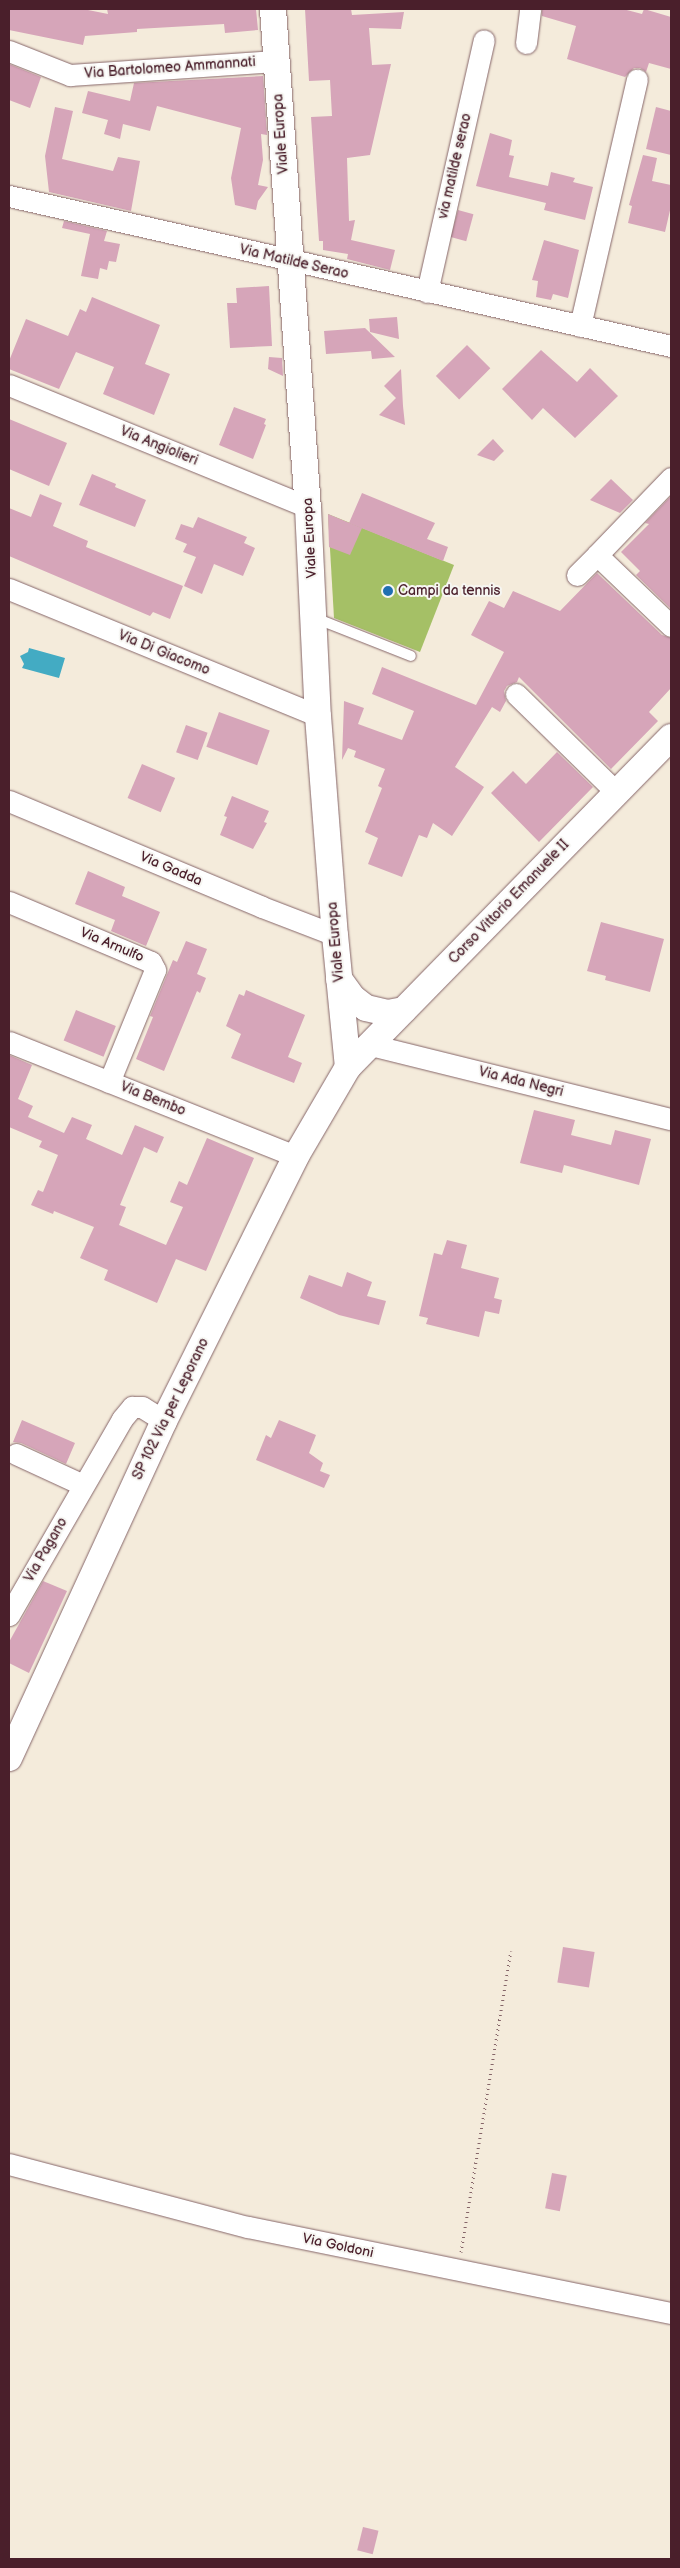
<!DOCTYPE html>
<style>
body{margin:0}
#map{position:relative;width:680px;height:2568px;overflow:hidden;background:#f4ebdb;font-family:"Balsamiq Sans",sans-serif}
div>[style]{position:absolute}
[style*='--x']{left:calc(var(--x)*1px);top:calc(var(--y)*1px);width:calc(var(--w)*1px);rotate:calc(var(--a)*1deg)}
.green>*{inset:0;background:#a5c066}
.water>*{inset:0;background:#43abc3}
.building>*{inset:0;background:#d6a5b9;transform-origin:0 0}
.path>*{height:3px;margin-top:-1.5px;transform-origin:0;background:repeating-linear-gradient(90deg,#866669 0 1px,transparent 0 5px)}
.roads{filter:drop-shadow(0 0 1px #866669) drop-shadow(0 0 1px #866669)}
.service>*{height:10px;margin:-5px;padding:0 5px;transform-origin:5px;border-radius:5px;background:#fff}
.minor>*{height:21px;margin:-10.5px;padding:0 10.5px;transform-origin:10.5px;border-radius:10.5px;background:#fff}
.tertiary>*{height:26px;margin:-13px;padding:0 13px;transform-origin:13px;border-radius:13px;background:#fff}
.dots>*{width:14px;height:14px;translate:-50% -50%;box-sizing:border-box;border:2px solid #f6f6f2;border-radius:50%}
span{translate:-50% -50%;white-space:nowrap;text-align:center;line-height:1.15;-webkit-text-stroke:4px #f6f6f2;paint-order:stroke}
.street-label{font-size:14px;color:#4a1f2b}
.poi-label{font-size:14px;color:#4a1f2b}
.left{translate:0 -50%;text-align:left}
.frame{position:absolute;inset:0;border:10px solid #4a1f2b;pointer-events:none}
</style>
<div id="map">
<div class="green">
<div style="clip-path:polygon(328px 514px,454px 565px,420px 652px,334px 618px)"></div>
</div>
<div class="water">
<div style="clip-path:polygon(29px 648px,65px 658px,59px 678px,22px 668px,24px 664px,20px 656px,28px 652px)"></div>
</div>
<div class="building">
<div style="clip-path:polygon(9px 9px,83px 9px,108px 14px,107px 9px,256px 9px,258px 30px,225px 33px,224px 24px,137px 29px,137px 32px,85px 36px,83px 45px,9px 30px)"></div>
<div style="clip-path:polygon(305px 9px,351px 9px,352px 15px,404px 12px,401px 29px,369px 28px,372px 65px,391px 64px,370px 155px,347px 158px,349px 221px,355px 220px,351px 240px,395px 250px,390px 270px,347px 259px,348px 254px,323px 250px,323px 241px,319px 241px,311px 117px,332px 116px,330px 80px,309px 81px)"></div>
<div style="clip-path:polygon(542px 9px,623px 9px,642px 14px,644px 9px,671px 17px,671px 69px,649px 63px,646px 72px,640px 68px,634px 68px,625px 77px,567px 59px,576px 26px,542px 16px)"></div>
<div style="clip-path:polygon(9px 64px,41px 77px,30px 108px,9px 100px)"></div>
<div style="clip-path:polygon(263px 76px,267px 135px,261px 134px,263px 160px,258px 185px,268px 187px,258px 201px,256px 210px,235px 205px,231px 178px,241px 128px,157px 106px,150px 131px,123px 124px,120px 139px,104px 134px,108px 120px,82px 113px,88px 91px,130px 101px,134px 83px)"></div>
<div style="clip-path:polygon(55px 107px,73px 111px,62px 159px,113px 171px,118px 157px,140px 161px,131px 211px,49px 192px,45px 156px)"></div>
<div style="clip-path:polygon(656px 107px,671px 111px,671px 155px,646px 149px)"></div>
<div style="clip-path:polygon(490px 133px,512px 140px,509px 155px,514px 156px,509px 177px,548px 186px,551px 172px,575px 178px,573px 182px,593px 187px,585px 220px,544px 210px,546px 203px,476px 186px)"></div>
<div style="clip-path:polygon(643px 155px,657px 158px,652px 181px,671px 185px,671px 206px,665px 232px,628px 223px,632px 206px,629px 205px)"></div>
<div style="left:458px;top:210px;width:16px;height:28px;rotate:15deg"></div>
<div style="clip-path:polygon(64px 221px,107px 231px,104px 241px,120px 244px,116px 262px,109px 261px,107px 270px,100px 268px,98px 279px,81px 276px,90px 234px,62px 228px)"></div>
<div style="clip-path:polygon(544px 240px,579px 250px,568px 298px,553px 294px,551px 300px,536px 297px,538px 281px,532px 280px)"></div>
<div style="clip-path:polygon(269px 286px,272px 346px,230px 348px,227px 303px,237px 303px,236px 288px)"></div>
<div style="clip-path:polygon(92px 297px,160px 325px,145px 364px,170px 374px,154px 415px,103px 394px,114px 367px,76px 352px,59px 389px,9px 369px,9px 361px,26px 319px,68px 336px,80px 309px,86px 312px)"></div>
<div style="clip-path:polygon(397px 317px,399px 339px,370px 332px,369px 319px)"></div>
<div style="clip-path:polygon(365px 328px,395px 357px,372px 359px,371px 351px,326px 354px,324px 331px)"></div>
<div style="left:467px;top:345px;width:33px;height:44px;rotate:45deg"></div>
<div style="clip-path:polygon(541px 350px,577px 382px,590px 368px,618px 396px,575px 438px,543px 408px,532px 420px,502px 389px)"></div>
<div style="clip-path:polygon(269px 357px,282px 358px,283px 376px,268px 369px)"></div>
<div style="clip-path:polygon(401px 369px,403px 406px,405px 425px,379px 415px,396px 398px,384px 386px)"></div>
<div style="clip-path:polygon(234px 407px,266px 419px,264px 424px,266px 425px,253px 459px,219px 445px)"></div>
<div style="clip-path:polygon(9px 419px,67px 443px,49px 486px,9px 469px)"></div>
<div style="clip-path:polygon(493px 439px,504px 451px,494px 461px,477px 455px)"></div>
<div style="clip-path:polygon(92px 474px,116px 484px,115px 487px,146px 500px,135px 527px,79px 505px)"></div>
<div style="clip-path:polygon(611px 479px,633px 500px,620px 513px,590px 500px)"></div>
<div style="clip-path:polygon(362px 493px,435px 523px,427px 539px,448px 547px,443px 561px,349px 523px)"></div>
<div style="clip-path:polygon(40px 494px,62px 503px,53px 526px,88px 541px,86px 547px,183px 586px,170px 619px,153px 612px,150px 616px,9px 556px,9px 508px,31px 517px)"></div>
<div style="clip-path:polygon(671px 496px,671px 609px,636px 575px,640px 571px,621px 552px,649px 524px,645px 523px)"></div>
<div style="clip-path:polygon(328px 514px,362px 528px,350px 555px,329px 547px)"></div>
<div style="clip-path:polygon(198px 517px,247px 537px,244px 543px,255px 548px,243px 576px,214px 564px,202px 594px,184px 586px,196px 557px,183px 552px,187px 544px,175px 539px,181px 524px,193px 528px)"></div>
<div style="clip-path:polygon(597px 573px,662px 635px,671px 638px,671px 688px,649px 712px,658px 721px,611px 769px,519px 677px,517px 682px,507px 686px,504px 691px,506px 701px,500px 712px,492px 707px,455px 767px,484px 787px,452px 836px,433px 823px,427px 838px,419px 835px,402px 877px,368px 864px,378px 838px,365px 832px,382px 788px,378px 786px,385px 769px,354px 757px,356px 751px,348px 748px,342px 760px,344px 701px,364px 708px,358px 724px,402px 740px,414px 711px,372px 694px,382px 667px,476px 705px,504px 652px,471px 635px,489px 601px,504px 608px,513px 591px,560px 611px)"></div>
<div style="left:219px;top:712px;width:54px;height:37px;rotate:20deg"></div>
<div style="left:186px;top:725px;width:23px;height:29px;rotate:20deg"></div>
<div style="clip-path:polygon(557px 752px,593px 787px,539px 842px,491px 793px,513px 771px,526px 784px)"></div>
<div style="left:142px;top:764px;width:36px;height:37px;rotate:23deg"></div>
<div style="clip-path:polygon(232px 796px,269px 811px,264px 822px,267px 823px,253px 849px,220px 835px,227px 817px,224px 816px)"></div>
<div style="clip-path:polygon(88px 871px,125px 887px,122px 896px,160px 912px,146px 946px,111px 931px,115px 920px,75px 904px)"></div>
<div style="clip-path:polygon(601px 922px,664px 939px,650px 992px,605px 980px,606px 976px,587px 971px)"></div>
<div style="clip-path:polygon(186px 941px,207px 949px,197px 974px,206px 978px,200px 993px,197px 991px,164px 1071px,136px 1059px,153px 1017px,150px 1016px,173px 960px,177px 962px)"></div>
<div style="clip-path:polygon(246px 990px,305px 1015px,288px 1057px,302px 1063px,294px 1083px,231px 1058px,241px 1034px,226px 1026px,239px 994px,244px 996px)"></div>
<div style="left:76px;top:1010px;width:43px;height:33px;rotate:22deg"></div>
<div style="clip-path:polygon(9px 1055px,32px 1065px,18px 1099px,33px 1106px,28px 1117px,64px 1133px,72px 1117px,92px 1125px,86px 1139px,122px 1155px,135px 1125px,164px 1137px,157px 1153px,144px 1147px,120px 1205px,126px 1207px,119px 1225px,166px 1245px,183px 1207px,170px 1202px,179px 1181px,187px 1185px,207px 1138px,254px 1158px,206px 1271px,176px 1259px,157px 1303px,104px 1280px,108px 1270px,80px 1258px,94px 1227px,54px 1211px,53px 1214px,31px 1205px,38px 1190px,43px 1192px,58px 1155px,39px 1147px,42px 1141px,9px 1127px)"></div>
<div style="clip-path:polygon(534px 1110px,575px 1120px,571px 1135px,611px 1145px,615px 1130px,651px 1139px,639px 1185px,564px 1165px,562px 1173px,520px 1163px)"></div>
<div style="clip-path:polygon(447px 1240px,467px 1245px,461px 1268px,499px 1278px,494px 1298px,502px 1300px,499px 1314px,485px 1311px,479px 1337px,426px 1324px,428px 1318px,419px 1316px,434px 1253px,442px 1255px)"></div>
<div style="clip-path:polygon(347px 1272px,372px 1282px,367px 1296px,386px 1301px,379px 1325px,339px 1315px,300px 1298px,309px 1275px,342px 1287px)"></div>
<div style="clip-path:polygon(22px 1420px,75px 1443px,66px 1464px,21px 1443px,13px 1442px)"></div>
<div style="clip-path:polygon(279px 1420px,316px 1435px,309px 1453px,323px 1463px,320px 1471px,330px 1475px,324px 1488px,256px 1460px,266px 1435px,271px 1438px)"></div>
<div style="clip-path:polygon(43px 1581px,67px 1591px,29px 1673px,9px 1663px,9px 1642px)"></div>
<div style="left:563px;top:1947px;width:32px;height:36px;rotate:9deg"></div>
<div style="left:552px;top:2173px;width:15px;height:36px;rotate:11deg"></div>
<div style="left:363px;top:2527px;width:16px;height:24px;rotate:14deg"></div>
</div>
<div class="path">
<div style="--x:461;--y:2252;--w:305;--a:-80.6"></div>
</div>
<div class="roads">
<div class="service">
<div style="--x:315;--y:618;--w:103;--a:21.6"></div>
</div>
<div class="minor">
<div style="--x:526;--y:43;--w:34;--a:-83"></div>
<div style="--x:9;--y:51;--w:66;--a:21.5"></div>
<div style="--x:70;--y:75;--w:206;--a:-3.9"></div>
<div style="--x:9;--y:196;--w:679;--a:12.77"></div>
<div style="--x:427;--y:292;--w:258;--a:-77.3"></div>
<div style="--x:580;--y:326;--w:253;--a:-77"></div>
<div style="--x:9;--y:385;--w:323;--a:22.2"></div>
<div style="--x:671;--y:478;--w:107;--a:133.9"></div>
<div style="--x:597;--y:555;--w:103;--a:43.8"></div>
<div style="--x:577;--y:575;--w:28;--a:-45"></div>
<div style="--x:9;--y:589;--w:334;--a:22.3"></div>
<div style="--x:516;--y:694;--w:140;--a:44.4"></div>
<div style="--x:9;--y:801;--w:274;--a:22.7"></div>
<div style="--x:262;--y:907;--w:78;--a:21"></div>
<div style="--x:9;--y:902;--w:154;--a:22.9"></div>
<div style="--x:151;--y:962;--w:9;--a:63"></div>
<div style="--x:155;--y:970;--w:121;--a:112.3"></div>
<div style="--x:9;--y:1042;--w:309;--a:21.7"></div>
<div style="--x:371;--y:1045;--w:309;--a:13.9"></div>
<div style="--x:16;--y:1454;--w:74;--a:24.8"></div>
<div style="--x:9;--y:1615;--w:226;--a:-60"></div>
<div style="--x:122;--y:1419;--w:16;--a:-50"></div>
<div style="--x:132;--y:1407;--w:10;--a:0"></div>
<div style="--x:142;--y:1407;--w:26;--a:32"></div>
<div style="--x:9;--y:2164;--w:247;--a:14.8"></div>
<div style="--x:248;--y:2227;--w:432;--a:11.5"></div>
</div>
<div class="tertiary">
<div style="--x:273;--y:9;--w:499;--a:86"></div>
<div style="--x:308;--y:507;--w:209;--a:87.3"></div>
<div style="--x:318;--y:716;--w:220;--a:85.6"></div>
<div style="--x:335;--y:935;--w:133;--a:84.4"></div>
<div style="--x:339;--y:979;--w:24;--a:54"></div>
<div style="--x:353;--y:998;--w:16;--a:38"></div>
<div style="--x:366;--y:1008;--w:23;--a:13"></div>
<div style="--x:388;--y:1013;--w:16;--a:-11"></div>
<div style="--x:9;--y:1758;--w:371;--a:-65.3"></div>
<div style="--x:164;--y:1421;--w:296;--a:-63.5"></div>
<div style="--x:296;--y:1156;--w:103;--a:-59.7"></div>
<div style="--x:348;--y:1067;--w:462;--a:-45.6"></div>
</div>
</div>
<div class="dots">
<div style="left:388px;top:591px;background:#1f6fb2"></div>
</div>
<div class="street-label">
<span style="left:170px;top:68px;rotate:-4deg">Via Bartolomeo Ammannati</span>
<span style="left:281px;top:134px;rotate:-94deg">Viale Europa</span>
<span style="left:455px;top:166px;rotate:-77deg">via matilde serao</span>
<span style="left:294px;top:262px;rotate:13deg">Via Matilde Serao</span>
<span style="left:159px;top:446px;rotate:22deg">Via Angiolieri</span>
<span style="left:310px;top:538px;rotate:-93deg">Viale Europa</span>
<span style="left:164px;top:653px;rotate:22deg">Via Di Giacomo</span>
<span style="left:171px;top:869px;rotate:23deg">Via Gadda</span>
<span style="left:509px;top:902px;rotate:-46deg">Corso Vittorio Emanuele II</span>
<span style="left:336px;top:942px;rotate:-95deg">Viale Europa</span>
<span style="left:112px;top:945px;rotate:23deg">Via Arnulfo</span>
<span style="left:521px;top:1082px;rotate:14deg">Via Ada Negri</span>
<span style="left:153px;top:1099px;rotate:22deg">Via Bembo</span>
<span style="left:171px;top:1409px;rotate:-64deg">SP 102 Via per Leporano</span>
<span style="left:46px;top:1550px;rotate:-60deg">Via Pagano</span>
<span style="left:338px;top:2246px;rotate:12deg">Via Goldoni</span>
</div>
<div class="poi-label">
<span class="left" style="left:398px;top:591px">Campi da tennis</span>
</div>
<div class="frame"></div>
</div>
